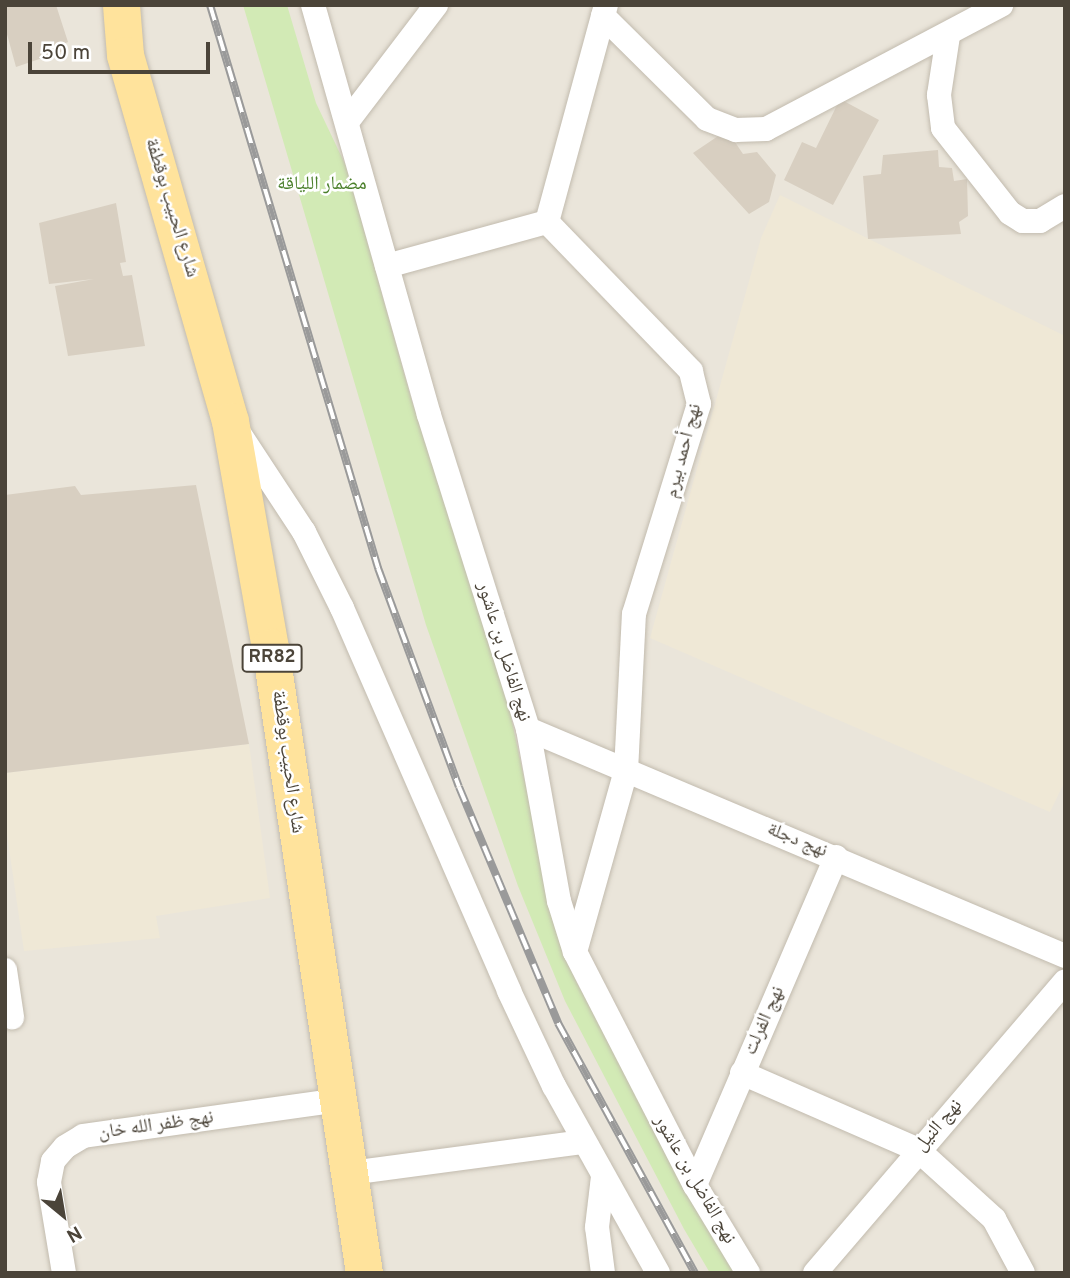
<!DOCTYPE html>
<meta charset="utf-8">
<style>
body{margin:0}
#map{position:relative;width:1070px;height:1278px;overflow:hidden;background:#f6f3ec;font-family:Overpass,"Noto Naskh Arabic",sans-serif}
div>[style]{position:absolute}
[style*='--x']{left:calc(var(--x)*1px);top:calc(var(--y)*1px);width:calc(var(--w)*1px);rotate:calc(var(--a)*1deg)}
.residential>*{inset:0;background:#eae5da;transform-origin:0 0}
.education>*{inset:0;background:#efe8d6}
.green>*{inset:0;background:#d2eab5}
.building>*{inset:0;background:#d8cfc1}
.roads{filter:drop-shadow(0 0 2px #c2bbae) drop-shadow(0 0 2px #c2bbae)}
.street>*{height:24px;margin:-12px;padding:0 12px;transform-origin:12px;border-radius:12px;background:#fff}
.primary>*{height:37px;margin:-18.5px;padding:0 18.5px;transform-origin:18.5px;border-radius:18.5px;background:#ffe39c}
.rail>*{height:8px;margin-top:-4px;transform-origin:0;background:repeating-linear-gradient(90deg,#fff 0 16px,#9a9a9a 0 32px);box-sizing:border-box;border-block:2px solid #9a9a9a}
span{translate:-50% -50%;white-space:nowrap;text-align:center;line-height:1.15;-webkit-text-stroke:5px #fff;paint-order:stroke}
.shield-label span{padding:2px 5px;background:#fff;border:2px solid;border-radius:5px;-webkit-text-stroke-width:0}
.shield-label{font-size:18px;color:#4b4439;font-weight:700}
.park-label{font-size:19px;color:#4a7f2a}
.street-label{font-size:19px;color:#4b4439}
.frame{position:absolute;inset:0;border:7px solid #4b4439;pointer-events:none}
.north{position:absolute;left:28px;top:1180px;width:70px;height:70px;-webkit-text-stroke:5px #fff;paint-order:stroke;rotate:150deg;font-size:19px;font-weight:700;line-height:28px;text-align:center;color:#4b4439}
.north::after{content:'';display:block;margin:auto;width:24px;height:32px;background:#4b4439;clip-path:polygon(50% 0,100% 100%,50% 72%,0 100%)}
.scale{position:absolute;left:28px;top:42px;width:182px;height:32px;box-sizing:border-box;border:4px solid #4b4439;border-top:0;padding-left:9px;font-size:21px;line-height:24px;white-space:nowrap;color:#4b4439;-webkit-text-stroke:5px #fff;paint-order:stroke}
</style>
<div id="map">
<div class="residential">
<div style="left:5px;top:5px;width:1060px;height:1268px"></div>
</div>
<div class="education">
<div style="clip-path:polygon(780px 195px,1065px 336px,1065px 781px,1050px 812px,650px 638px,761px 238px)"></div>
<div style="clip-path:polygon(249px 744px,270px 898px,156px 916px,160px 938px,24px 951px,5px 821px,5px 773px)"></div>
</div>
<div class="green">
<div style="clip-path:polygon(243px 5px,287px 5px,316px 103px,346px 166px,411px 398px,504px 684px,554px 919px,576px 981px,736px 1273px,710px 1273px,684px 1229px,565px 1001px,518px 886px,426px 625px)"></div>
</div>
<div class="building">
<div style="clip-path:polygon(11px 5px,56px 5px,68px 42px,61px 45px,63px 51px,16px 67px,5px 27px,5px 8px)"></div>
<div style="clip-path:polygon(840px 99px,879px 120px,833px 205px,784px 180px,802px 142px,816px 148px)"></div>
<div style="clip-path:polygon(727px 130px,743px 154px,757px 152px,776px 175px,769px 202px,749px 214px,693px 153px)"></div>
<div style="clip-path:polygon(938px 150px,939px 167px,952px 168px,954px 181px,967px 179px,968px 216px,959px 222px,961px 234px,868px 239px,863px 176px,881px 174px,883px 155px)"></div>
<div style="clip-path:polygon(116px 203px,126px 262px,120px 263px,123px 276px,132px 275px,145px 346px,68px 356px,55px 286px,94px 279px,49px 284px,39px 223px)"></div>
<div style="clip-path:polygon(196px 485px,249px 744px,5px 773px,5px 495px,75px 486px,81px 495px)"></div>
</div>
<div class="roads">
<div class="street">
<div style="--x:313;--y:5;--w:426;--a:74.2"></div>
<div style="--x:429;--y:415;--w:329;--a:72.5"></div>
<div style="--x:528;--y:729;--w:175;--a:79.8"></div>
<div style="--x:559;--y:901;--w:53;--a:72.6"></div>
<div style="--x:575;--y:952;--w:262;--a:62.8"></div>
<div style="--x:695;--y:1185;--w:103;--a:58.9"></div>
<div style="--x:603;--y:16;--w:146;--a:44.7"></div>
<div style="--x:707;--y:119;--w:31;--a:21"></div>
<div style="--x:736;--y:130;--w:30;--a:-2"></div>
<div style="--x:766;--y:129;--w:266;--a:-27.8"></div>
<div style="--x:948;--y:36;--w:60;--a:98.7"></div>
<div style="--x:939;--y:95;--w:33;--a:83"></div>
<div style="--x:943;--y:128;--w:108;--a:51.8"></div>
<div style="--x:1010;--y:213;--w:15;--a:32"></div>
<div style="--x:1023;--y:221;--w:17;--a:0"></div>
<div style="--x:1040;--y:221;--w:29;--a:-31"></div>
<div style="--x:347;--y:122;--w:147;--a:-52.7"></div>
<div style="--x:387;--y:266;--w:166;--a:-15.4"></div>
<div style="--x:237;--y:430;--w:122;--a:56.7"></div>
<div style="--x:304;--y:532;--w:85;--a:63.4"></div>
<div style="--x:342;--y:608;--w:418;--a:66.4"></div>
<div style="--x:509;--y:991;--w:105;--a:64.7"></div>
<div style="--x:554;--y:1086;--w:214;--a:60.9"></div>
<div style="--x:528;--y:729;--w:583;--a:22.91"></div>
<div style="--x:575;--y:952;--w:188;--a:-74.3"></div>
<div style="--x:626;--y:771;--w:157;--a:-87.1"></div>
<div style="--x:634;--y:614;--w:220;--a:-72.8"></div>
<div style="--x:699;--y:404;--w:34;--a:-104"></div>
<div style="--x:691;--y:371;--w:207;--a:-134"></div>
<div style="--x:547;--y:222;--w:225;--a:-74.8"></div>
<div style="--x:5;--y:970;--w:48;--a:81.5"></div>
<div style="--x:742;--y:1073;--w:192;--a:23.6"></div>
<div style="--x:918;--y:1150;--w:103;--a:42.2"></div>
<div style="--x:994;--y:1219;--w:61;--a:61.8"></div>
<div style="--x:350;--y:1173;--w:235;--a:-7.6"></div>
<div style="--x:695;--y:1185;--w:357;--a:-66.7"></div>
<div style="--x:64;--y:1273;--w:92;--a:-99.4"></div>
<div style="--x:49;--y:1182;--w:21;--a:-79"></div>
<div style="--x:53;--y:1161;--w:18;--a:-49"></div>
<div style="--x:65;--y:1147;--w:21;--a:-31"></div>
<div style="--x:83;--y:1136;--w:259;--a:-8"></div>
<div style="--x:603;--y:1273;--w:46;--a:-97.4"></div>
<div style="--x:597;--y:1227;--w:50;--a:-83.2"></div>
<div style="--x:815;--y:1273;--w:384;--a:-49.4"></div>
</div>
<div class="primary">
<div style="--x:121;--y:5;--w:50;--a:85.4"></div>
<div style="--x:125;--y:55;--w:381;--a:74"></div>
<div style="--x:230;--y:421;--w:230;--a:80"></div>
<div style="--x:270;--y:647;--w:633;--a:81.46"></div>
</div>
</div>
<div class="rail">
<div style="--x:210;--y:5;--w:588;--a:73.38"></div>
<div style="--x:378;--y:568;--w:233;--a:69.7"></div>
<div style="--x:459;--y:787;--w:256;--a:67.2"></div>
<div style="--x:558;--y:1023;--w:285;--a:61.3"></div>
</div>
<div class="shield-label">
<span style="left:272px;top:658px">RR82</span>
</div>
<div class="park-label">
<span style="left:322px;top:185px">مضمار اللياقة</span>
</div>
<div class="street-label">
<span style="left:171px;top:208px;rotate:73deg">شارع الحبيب بوقطفة</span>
<span style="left:684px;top:451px;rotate:-75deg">نهج أحمد بيرم</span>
<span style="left:503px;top:652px;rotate:73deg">نهج الفاضل بن عاشور</span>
<span style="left:287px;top:762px;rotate:82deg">شارع الحبيب بوقطفة</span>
<span style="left:797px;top:841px;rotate:22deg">نهج دجلة</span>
<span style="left:765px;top:1021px;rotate:-66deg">نهج الفرلت</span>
<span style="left:156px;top:1126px;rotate:-8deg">نهج ظفر الله خان</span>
<span style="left:939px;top:1126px;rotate:-49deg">نهج النيل</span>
<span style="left:694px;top:1180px;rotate:60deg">نهج الفاضل بن عاشور</span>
</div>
<div class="frame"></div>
<div class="north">N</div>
<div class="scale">50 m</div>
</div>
